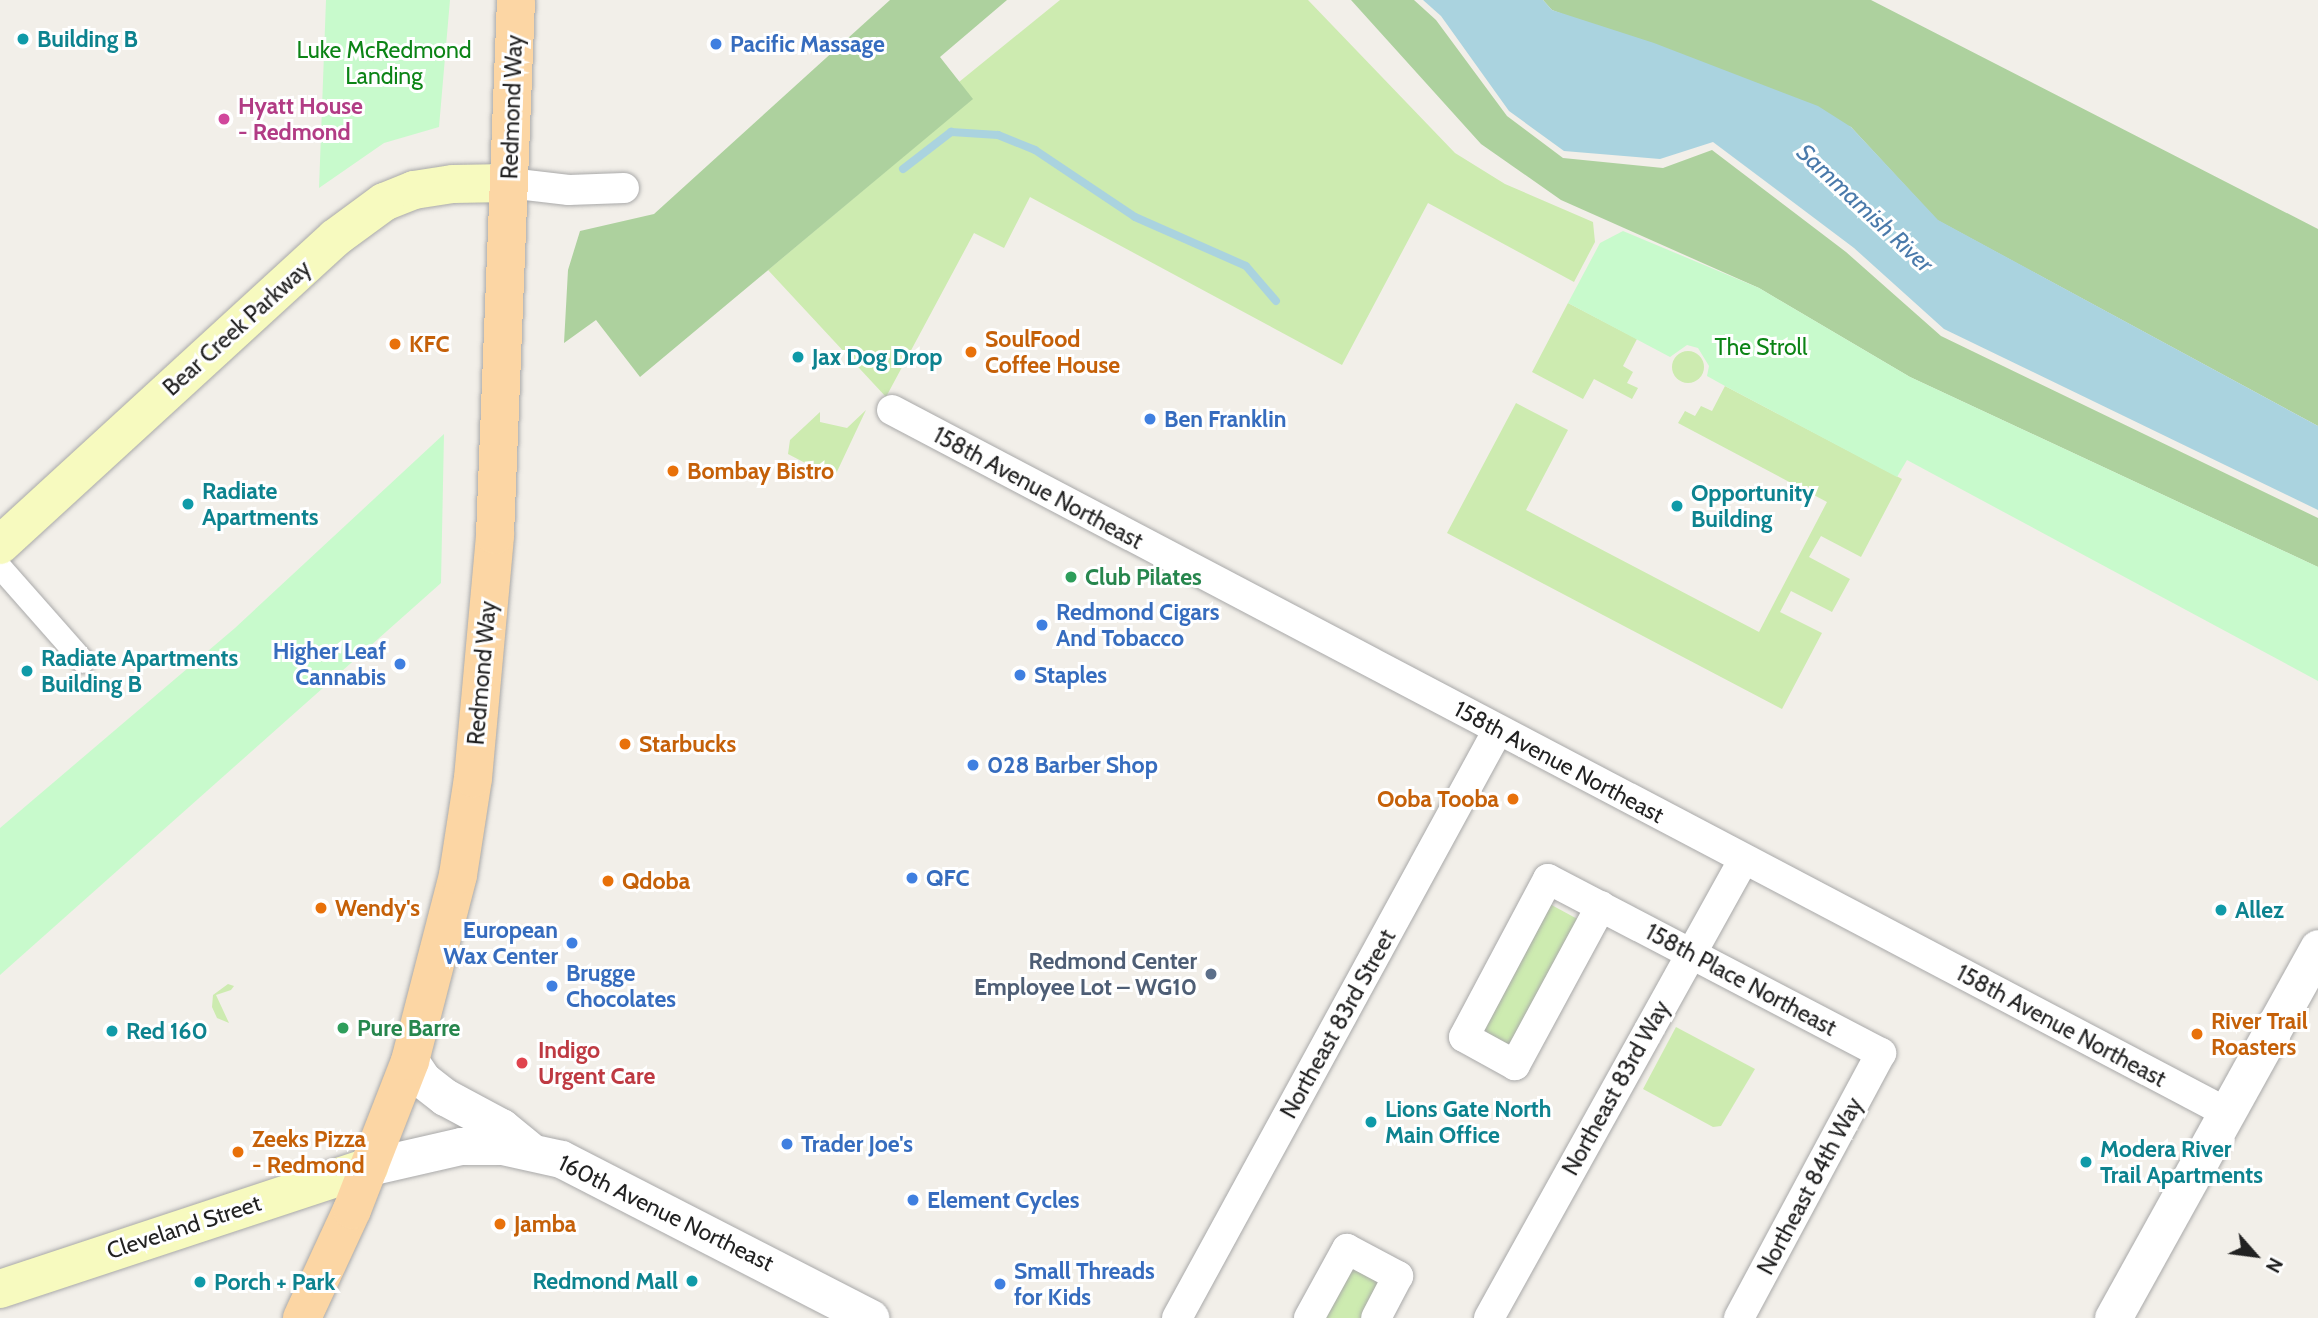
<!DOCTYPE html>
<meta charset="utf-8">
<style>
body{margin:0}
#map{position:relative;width:2318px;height:1318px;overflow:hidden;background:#f2efe9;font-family:Cabin,sans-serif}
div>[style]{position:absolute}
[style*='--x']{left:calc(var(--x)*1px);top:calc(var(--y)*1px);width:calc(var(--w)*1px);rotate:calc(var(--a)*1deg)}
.grass>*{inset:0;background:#cdebb0}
.round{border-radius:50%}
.forest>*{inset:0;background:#add19e}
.park>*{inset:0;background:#c8facc}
.water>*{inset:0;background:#aad3df}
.stream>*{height:8px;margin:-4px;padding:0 4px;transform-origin:4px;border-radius:4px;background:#aad3df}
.roads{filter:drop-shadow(0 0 2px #a9a9a9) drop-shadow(0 0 2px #a9a9a9)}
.pedestrian>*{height:23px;margin:-11.5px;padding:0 11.5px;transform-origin:11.5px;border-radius:11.5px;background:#fff}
.minor>*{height:30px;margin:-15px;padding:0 15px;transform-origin:15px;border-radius:15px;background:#fff}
.tertiary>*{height:37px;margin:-18.5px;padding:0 18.5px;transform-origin:18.5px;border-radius:18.5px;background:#fff}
.secondary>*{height:38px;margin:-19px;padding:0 19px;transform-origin:19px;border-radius:19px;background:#f7fabf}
.primary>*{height:38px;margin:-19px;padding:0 19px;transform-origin:19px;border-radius:19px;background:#fcd6a4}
.dots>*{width:19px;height:19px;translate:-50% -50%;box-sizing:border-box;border:4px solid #fff;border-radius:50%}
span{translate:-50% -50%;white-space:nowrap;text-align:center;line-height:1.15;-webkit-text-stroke:6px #fff;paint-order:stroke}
.culture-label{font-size:23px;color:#0d838f;font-weight:700}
.left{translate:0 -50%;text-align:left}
.right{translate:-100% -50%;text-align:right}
.shop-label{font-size:23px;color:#366cbe;font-weight:700}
.park-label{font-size:23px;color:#0c8416}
.hotel-label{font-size:23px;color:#b23c85;font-weight:700}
.street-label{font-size:23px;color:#222}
.food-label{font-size:23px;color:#c56008;font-weight:700}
.leisure-label{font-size:23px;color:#27864d;font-weight:700}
.service-label{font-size:23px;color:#4e5e75;font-weight:700}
.health-label{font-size:23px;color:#be3a42;font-weight:700}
.water-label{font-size:24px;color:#4a7aab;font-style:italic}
.north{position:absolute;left:2220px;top:1220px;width:70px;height:70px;-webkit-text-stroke:5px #fff;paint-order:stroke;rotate:118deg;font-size:19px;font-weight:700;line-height:28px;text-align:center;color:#222}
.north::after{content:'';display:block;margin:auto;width:24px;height:32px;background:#222;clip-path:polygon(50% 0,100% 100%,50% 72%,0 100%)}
</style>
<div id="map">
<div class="grass">
<div style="clip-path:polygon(1060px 0,1308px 0,1455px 153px,1505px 184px,1593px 222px,1595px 242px,1574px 282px,1428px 203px,1342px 365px,1030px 197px,1004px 248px,974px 233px,886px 397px,768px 270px,972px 99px,959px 82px)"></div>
<div style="clip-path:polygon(1568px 303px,1637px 339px,1623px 366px,1633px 372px,1627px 383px,1638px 388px,1632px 399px,1594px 379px,1583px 399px,1532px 372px)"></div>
<div class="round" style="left:1672px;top:351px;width:32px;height:32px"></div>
<div style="clip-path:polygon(1725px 386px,1902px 479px,1861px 557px,1821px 536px,1809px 557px,1850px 579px,1832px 612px,1791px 591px,1780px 612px,1822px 633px,1782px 709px,1447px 533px,1516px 403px,1568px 430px,1526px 510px,1759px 632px,1827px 502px,1678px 423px,1685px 411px,1695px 416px,1701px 406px,1712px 411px)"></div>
<div style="clip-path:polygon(866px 410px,834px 478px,788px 454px,790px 440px,820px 412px,820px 422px,847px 428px)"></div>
<div style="clip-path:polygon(1546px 902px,1583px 922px,1508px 1052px,1480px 1036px)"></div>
<div style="clip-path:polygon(228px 984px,234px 986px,231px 990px,216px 995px,229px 1023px,217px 1018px,212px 1007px,213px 995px)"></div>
<div style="clip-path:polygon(1676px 1027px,1755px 1069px,1721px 1126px,1713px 1127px,1643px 1089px)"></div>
<div style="clip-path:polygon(1356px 1262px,1384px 1277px,1368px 1318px,1319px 1318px)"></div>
</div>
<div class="forest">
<div style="clip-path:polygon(890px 0,1007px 0,940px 57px,973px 99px,640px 377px,596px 320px,564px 343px,568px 270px,580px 231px,654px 214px)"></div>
<div style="clip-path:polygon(1351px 0,1414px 0,1436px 20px,1507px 116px,1563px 158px,1663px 168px,1712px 150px,1846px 252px,1941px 336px,2318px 518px,2318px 567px,1910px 377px,1759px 288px,1561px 200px,1481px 144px)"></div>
<div style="clip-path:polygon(1543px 0,1871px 0,2318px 229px,2318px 426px,1937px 220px,1851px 127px,1552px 10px)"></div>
</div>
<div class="park">
<div style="clip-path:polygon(326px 0,450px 0,439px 127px,384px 143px,319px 188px)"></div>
<div style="clip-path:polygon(1623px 231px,1759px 288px,1910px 377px,2318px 567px,2318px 681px,1907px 460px,1897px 477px,1725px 386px,1707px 376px,1709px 366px,1698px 348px,1687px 345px,1670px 357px,1568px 303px,1600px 243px)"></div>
<div style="clip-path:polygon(444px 434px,441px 583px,0 975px,0 828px,235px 628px)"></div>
</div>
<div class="water">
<div style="clip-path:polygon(1423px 0,1543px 0,1552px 10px,1654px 43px,1818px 106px,1851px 127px,1938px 220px,2318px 426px,2318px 510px,1944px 329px,1854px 248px,1713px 142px,1660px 159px,1564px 151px,1509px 111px,1441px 16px)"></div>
</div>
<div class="stream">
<div style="--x:903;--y:169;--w:61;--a:-37.6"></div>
<div style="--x:951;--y:132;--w:47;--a:3.7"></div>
<div style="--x:998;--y:135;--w:40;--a:22"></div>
<div style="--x:1035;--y:150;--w:120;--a:33.8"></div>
<div style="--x:1135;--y:217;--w:121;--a:23.8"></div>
<div style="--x:1246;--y:266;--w:46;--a:49.4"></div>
</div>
<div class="roads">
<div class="pedestrian">
<div style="--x:0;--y:567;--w:125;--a:48.6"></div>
</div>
<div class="minor">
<div style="--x:509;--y:183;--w:60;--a:6.7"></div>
<div style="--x:569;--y:190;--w:55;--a:-2.1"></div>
<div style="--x:892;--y:410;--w:1507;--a:27.76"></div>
<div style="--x:1601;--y:906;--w:181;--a:118.4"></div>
<div style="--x:1515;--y:1065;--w:58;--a:-151.2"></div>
<div style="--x:1464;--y:1037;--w:179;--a:-62"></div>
<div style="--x:1548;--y:879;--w:376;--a:27.6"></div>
<div style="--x:1881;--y:1053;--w:301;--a:118.2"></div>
<div style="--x:1177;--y:1318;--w:670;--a:-61.37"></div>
<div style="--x:1309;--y:1318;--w:79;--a:-61.2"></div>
<div style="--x:1347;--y:1249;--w:58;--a:27.9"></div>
<div style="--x:1398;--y:1276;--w:47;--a:117.6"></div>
<div style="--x:1489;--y:1318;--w:525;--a:-60.95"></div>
</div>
<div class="tertiary">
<div style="--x:410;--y:1061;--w:23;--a:56"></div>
<div style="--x:423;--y:1080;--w:28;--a:38"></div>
<div style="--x:445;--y:1097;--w:64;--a:28.2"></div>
<div style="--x:501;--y:1127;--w:35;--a:39"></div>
<div style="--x:369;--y:1167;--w:94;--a:-12.9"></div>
<div style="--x:461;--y:1146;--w:41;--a:0"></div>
<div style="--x:502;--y:1146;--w:60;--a:12.4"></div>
<div style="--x:561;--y:1159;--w:348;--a:27.2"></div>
<div style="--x:2113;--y:1318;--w:423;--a:-61"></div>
</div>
<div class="secondary">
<div style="--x:0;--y:545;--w:454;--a:-42.5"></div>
<div style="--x:335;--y:238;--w:61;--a:-36.3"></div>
<div style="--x:384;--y:202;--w:32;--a:-22"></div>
<div style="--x:414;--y:190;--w:39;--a:-9"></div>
<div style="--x:453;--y:184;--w:56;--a:-1"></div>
<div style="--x:0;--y:1289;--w:389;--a:-18.3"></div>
</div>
<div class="primary">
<div style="--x:302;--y:1318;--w:119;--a:-65.2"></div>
<div style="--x:352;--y:1210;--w:160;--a:-68.7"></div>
<div style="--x:410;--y:1061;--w:192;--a:-75.5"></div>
<div style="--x:458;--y:875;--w:98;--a:-81.2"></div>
<div style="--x:473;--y:778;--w:244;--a:-84.8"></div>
<div style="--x:495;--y:535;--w:535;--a:-87.75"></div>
</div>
</div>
<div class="dots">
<div style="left:23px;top:39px;background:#0f9aa8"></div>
<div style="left:716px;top:44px;background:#3f7fe0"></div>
<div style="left:224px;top:119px;background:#d1479c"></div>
<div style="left:395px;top:344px;background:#e8710a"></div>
<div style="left:971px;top:352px;background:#e8710a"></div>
<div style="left:798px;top:357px;background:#0f9aa8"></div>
<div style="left:1150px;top:419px;background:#3f7fe0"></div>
<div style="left:673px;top:471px;background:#e8710a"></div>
<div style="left:188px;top:504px;background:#0f9aa8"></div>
<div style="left:1677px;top:506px;background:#0f9aa8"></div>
<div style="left:1071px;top:577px;background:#2e9e5b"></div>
<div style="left:1042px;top:625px;background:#3f7fe0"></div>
<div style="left:400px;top:664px;background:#3f7fe0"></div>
<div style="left:27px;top:671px;background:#0f9aa8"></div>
<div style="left:1020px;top:675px;background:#3f7fe0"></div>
<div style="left:625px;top:744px;background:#e8710a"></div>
<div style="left:973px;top:765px;background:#3f7fe0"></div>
<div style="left:1513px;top:799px;background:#e8710a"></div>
<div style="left:912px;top:878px;background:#3f7fe0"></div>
<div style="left:608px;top:881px;background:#e8710a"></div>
<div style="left:321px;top:908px;background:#e8710a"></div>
<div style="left:2221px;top:910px;background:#0f9aa8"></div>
<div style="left:572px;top:943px;background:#3f7fe0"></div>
<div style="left:1211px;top:974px;background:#5c6f8a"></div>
<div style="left:552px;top:986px;background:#3f7fe0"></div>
<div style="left:343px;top:1028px;background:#2e9e5b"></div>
<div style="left:112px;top:1031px;background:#0f9aa8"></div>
<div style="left:2197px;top:1034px;background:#e8710a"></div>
<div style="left:522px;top:1063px;background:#e0444e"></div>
<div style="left:1371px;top:1122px;background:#0f9aa8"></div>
<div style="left:787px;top:1144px;background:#3f7fe0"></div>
<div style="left:238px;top:1152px;background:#e8710a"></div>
<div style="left:2086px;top:1162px;background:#0f9aa8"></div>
<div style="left:913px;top:1200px;background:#3f7fe0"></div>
<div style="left:500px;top:1224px;background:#e8710a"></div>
<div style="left:692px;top:1281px;background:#0f9aa8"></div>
<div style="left:200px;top:1282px;background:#0f9aa8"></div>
<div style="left:1000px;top:1284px;background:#3f7fe0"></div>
</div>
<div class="culture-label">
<span class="left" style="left:37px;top:39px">Building B</span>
<span class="left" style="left:812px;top:357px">Jax Dog Drop</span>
<span class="left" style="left:202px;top:504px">Radiate<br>Apartments</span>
<span class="left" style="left:1691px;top:506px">Opportunity<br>Building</span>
<span class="left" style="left:41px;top:671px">Radiate Apartments<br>Building B</span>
<span class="left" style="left:2235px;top:910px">Allez</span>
<span class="left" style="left:126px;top:1031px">Red 160</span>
<span class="left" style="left:1385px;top:1122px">Lions Gate North<br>Main Office</span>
<span class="left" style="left:2100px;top:1162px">Modera River<br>Trail Apartments</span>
<span class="right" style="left:678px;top:1281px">Redmond Mall</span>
<span class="left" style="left:214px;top:1282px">Porch + Park</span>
</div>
<div class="shop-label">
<span class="left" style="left:730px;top:44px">Pacific Massage</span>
<span class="left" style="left:1164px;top:419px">Ben Franklin</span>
<span class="left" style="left:1056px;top:625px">Redmond Cigars<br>And Tobacco</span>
<span class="right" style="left:386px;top:664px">Higher Leaf<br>Cannabis</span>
<span class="left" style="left:1034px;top:675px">Staples</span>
<span class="left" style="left:987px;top:765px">028 Barber Shop</span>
<span class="left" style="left:926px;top:878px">QFC</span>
<span class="right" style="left:558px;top:943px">European<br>Wax Center</span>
<span class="left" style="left:566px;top:986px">Brugge<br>Chocolates</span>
<span class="left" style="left:801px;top:1144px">Trader Joe's</span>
<span class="left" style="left:927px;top:1200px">Element Cycles</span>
<span class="left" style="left:1014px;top:1284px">Small Threads<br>for Kids</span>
</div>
<div class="park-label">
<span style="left:384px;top:63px">Luke McRedmond<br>Landing</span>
<span style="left:1761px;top:347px">The Stroll</span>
</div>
<div class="hotel-label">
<span class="left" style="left:238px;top:119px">Hyatt House<br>- Redmond</span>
</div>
<div class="street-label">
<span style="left:512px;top:107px;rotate:-88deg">Redmond Way</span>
<span style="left:237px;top:328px;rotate:-42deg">Bear Creek Parkway</span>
<span style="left:1038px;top:488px;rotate:28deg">158th Avenue Northeast</span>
<span style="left:482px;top:673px;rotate:-85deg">Redmond Way</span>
<span style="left:1559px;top:762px;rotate:28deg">158th Avenue Northeast</span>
<span style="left:1741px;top:980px;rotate:28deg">158th Place Northeast</span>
<span style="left:1338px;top:1024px;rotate:-61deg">Northeast 83rd Street</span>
<span style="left:2061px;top:1026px;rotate:28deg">158th Avenue Northeast</span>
<span style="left:1616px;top:1088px;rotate:-61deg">Northeast 83rd Way</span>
<span style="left:1810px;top:1186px;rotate:-62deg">Northeast 84th Way</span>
<span style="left:666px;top:1213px;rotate:26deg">160th Avenue Northeast</span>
<span style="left:184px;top:1227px;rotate:-18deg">Cleveland Street</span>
</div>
<div class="food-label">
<span class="left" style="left:985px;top:352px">SoulFood<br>Coffee House</span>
<span class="left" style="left:409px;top:344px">KFC</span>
<span class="left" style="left:687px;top:471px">Bombay Bistro</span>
<span class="left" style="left:639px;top:744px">Starbucks</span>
<span class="right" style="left:1499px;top:799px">Ooba Tooba</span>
<span class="left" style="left:622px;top:881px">Qdoba</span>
<span class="left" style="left:335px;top:908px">Wendy's</span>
<span class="left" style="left:2211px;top:1034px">River Trail<br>Roasters</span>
<span class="left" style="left:252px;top:1152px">Zeeks Pizza<br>- Redmond</span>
<span class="left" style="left:514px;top:1224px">Jamba</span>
</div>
<div class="leisure-label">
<span class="left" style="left:1085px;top:577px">Club Pilates</span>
<span class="left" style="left:357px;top:1028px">Pure Barre</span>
</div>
<div class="service-label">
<span class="right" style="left:1197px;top:974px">Redmond Center<br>Employee Lot – WG10</span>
</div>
<div class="health-label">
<span class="left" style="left:538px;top:1063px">Indigo<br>Urgent Care</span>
</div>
<div class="water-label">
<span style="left:1865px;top:208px;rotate:43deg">Sammamish River</span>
</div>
<div class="north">N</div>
</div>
